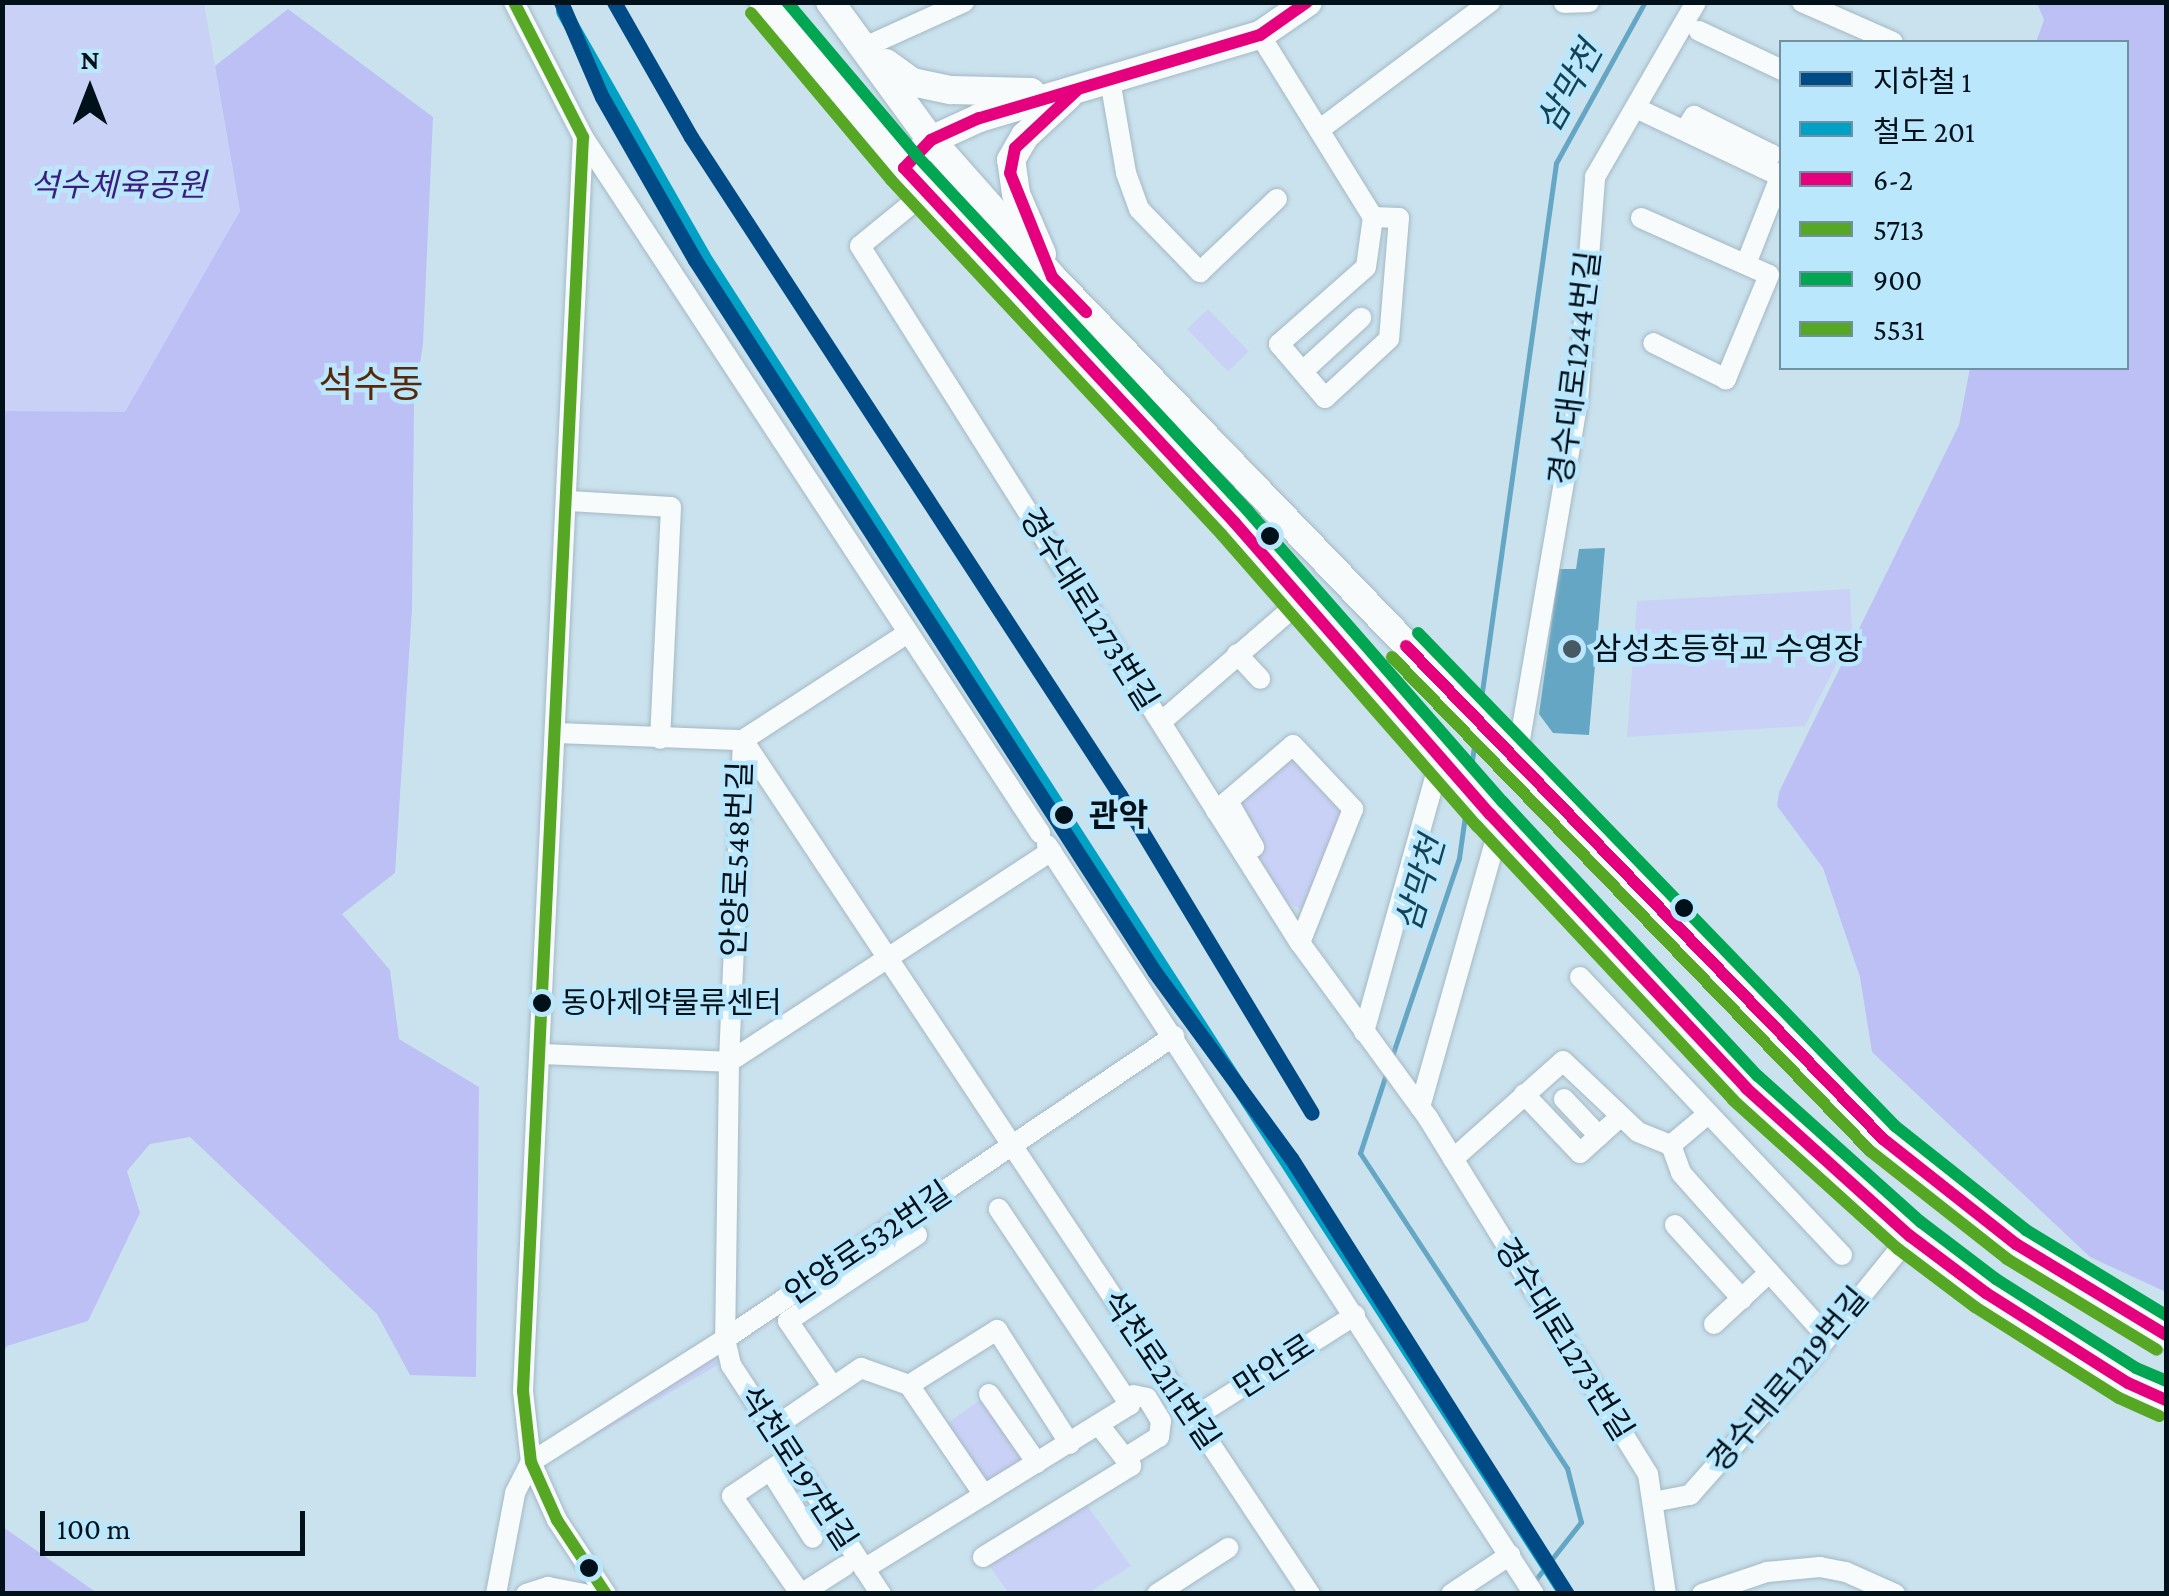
<!DOCTYPE html>
<meta charset="utf-8">
<style>
body{margin:0}
#map{position:relative;width:2169px;height:1596px;overflow:hidden;background:#cae2ee;font-family:"Crimson Pro","Noto Sans KR",serif}
div>[style]{position:absolute}
[style*='--x']{left:calc(var(--x)*1px);top:calc(var(--y)*1px);width:calc(var(--w)*1px);rotate:calc(var(--a)*1deg)}
.green>*{inset:0;background:#cad1f6;transform-origin:0 0}
.forest>*{inset:0;background:#bcc0f5}
.water>*{inset:0;background:#64a6c3}
.stream>*{height:5px;margin:-2.5px;padding:0 2.5px;transform-origin:2.5px;border-radius:2.5px;background:#64a6c3}
.roads{filter:drop-shadow(0 0 2px #a4b9c3) drop-shadow(0 0 2px #a4b9c3)}
.minor>*{height:20px;margin:-10px;padding:0 10px;transform-origin:10px;border-radius:10px;background:#f7fbfc}
.major>*{height:28px;margin:-14px;padding:0 14px;transform-origin:14px;border-radius:14px;background:#f7fbfc}
.bus-1>*{height:12px;margin:-6px;padding:0 6px;transform-origin:6px;border-radius:6px;background:#e5007d}
.bus-2>*{height:12px;margin:-6px;padding:0 6px;transform-origin:6px;border-radius:6px;background:#56a824}
.bus-3>*{height:12px;margin:-6px;padding:0 6px;transform-origin:6px;border-radius:6px;background:#00a651}
.bus-4>*{height:12px;margin:-6px;padding:0 6px;transform-origin:6px;border-radius:6px;background:#56a824}
.rail-1>*{height:15px;margin:-7.5px;padding:0 7.5px;transform-origin:7.5px;border-radius:7.5px;background:#00a1c5}
.metro-1>*{height:15px;margin:-7.5px;padding:0 7.5px;transform-origin:7.5px;border-radius:7.5px;background:#004a85}
.dots>*{width:28px;height:28px;translate:-50% -50%;box-sizing:border-box;border:5px solid #bbe7fd;border-radius:50%}
span{translate:-50% -50%;white-space:nowrap;text-align:center;line-height:1.15;-webkit-text-stroke:9px #bbe7fd;paint-order:stroke}
.bus-label{font-size:30px;color:#00111a}
.left{translate:0 -50%;text-align:left}
.park-label{font-size:32px;color:#3b1d7e;font-style:italic}
.street-label{font-size:32px;color:#00111a}
.poi-label{font-size:32px;color:#00111a}
.stop-label{font-size:32px;color:#00111a;font-weight:700}
.water-label{font-size:35px;color:#134357;font-style:italic}
.quarter-label{font-size:38px;color:#57290a}
.frame{position:absolute;inset:0;border:5px solid #00111a;pointer-events:none}
.legend{position:absolute;left:1779px;top:40px;width:350px;height:330px;box-sizing:border-box;background:#bbe7fd;border:2px solid #7091a2;margin:0;padding:12px 18px;list-style:none;font-size:30px;color:#00111a}
.legend li{display:flex;align-items:center;gap:20px;height:50px}
.legend b{width:50px;border:2px solid #7091a2}
.north{position:absolute;left:40px;top:40px;width:100px;height:100px;-webkit-text-stroke:8px #bbe7fd;paint-order:stroke;rotate:0deg;font-size:28px;font-weight:700;line-height:40px;text-align:center;color:#00111a}
.north::after{content:'';display:block;margin:auto;width:35px;height:45px;background:#00111a;clip-path:polygon(50% 0,100% 100%,50% 72%,0 100%)}
.scale{position:absolute;left:40px;top:1511px;width:265px;height:45px;box-sizing:border-box;border:5px solid #00111a;border-top:0;padding-left:12px;font-size:30px;line-height:35px;white-space:nowrap;color:#00111a;-webkit-text-stroke:8px #bbe7fd;paint-order:stroke}
</style>
<div id="map">
<div class="green">
<div style="clip-path:polygon(3px 3px,204px 3px,240px 211px,125px 413px,3px 411px)"></div>
<div style="left:1208px;top:309px;width:59px;height:29px;rotate:46deg"></div>
<div style="clip-path:polygon(1850px 589px,1852px 634px,1805px 726px,1627px 737px,1637px 601px)"></div>
<div style="clip-path:polygon(1293px 745px,1353px 809px,1309px 915px,1282px 898px,1228px 801px)"></div>
<div style="left:709px;top:1347px;width:20px;height:146px;rotate:60deg"></div>
<div style="left:989px;top:1394px;width:84px;height:62px;rotate:55deg"></div>
<div style="clip-path:polygon(1086px 1504px,1131px 1566px,1088px 1593px,1009px 1594px,989px 1565px)"></div>
</div>
<div class="forest">
<div style="clip-path:polygon(2037px 3px,2166px 3px,2166px 1292px,2090px 1257px,1872px 1052px,1860px 977px,1823px 868px,1777px 806px,1779px 792px,1959px 425px,1970px 368px,2126px 368px,2126px 42px,2036px 42px,2044px 20px)"></div>
<div style="clip-path:polygon(288px 9px,433px 117px,423px 344px,414px 403px,412px 609px,395px 873px,342px 914px,390px 970px,399px 1039px,479px 1087px,476px 1377px,410px 1375px,377px 1314px,190px 1137px,150px 1144px,127px 1171px,140px 1213px,88px 1321px,7px 1346px,3px 1354px,3px 411px,125px 412px,240px 211px,215px 66px)"></div>
<div style="clip-path:polygon(3px 1527px,97px 1593px,3px 1593px)"></div>
</div>
<div class="water">
<div style="clip-path:polygon(1605px 548px,1589px 735px,1553px 733px,1539px 714px,1559px 569px,1576px 569px,1579px 549px)"></div>
</div>
<div class="stream">
<div style="--x:1480;--y:706;--w:548;--a:-82.03"></div>
<div style="--x:1556;--y:163;--w:184;--a:-61.1"></div>
<div style="--x:1470;--y:775;--w:43;--a:-82.1"></div>
<div style="--x:1391;--y:1059;--w:212;--a:-71.3"></div>
<div style="--x:1459;--y:858;--w:58;--a:-82"></div>
<div style="--x:1386;--y:1074;--w:83;--a:108.2"></div>
<div style="--x:1360;--y:1153;--w:377;--a:56.7"></div>
<div style="--x:1567;--y:1468;--w:56;--a:75.5"></div>
<div style="--x:1581;--y:1522;--w:78;--a:128.2"></div>
</div>
<div class="roads">
<div class="minor">
<div style="--x:514;--y:2;--w:152;--a:62.9"></div>
<div style="--x:583;--y:137;--w:1255;--a:92.74"></div>
<div style="--x:523;--y:1391;--w:71;--a:83.6"></div>
<div style="--x:531;--y:1462;--w:64;--a:65.9"></div>
<div style="--x:557;--y:1520;--w:89;--a:56.5"></div>
<div style="--x:1802;--y:2;--w:99;--a:23.7"></div>
<div style="--x:1564;--y:3;--w:25;--a:-2"></div>
<div style="--x:1699;--y:31;--w:92;--a:25.2"></div>
<div style="--x:1260;--y:35;--w:214;--a:58.2"></div>
<div style="--x:1373;--y:217;--w:26;--a:2"></div>
<div style="--x:1399;--y:218;--w:121;--a:94.7"></div>
<div style="--x:1389;--y:339;--w:87;--a:137.3"></div>
<div style="--x:1325;--y:398;--w:71;--a:-130.4"></div>
<div style="--x:1279;--y:344;--w:116;--a:-41.5"></div>
<div style="--x:1366;--y:267;--w:50;--a:-82"></div>
<div style="--x:865;--y:47;--w:109;--a:-24.4"></div>
<div style="--x:1110;--y:80;--w:94;--a:80.2"></div>
<div style="--x:1126;--y:173;--w:38;--a:70"></div>
<div style="--x:1139;--y:209;--w:88;--a:45.9"></div>
<div style="--x:1200;--y:272;--w:106;--a:-43.5"></div>
<div style="--x:1638;--y:109;--w:159;--a:25.3"></div>
<div style="--x:1319;--y:130;--w:214;--a:-36.8"></div>
<div style="--x:1685;--y:130;--w:17;--a:-57"></div>
<div style="--x:1694;--y:116;--w:86;--a:26.3"></div>
<div style="--x:1771;--y:154;--w:16;--a:120"></div>
<div style="--x:583;--y:137;--w:833;--a:56.71"></div>
<div style="--x:926;--y:192;--w:85;--a:140.7"></div>
<div style="--x:860;--y:246;--w:824;--a:57.74"></div>
<div style="--x:1300;--y:943;--w:217;--a:53.8"></div>
<div style="--x:1428;--y:1118;--w:418;--a:58.3"></div>
<div style="--x:1648;--y:1474;--w:121;--a:81.5"></div>
<div style="--x:1641;--y:218;--w:140;--a:24"></div>
<div style="--x:1769;--y:275;--w:113;--a:112.5"></div>
<div style="--x:1726;--y:379;--w:81;--a:-153.7"></div>
<div style="--x:1746;--y:264;--w:99;--a:-68.6"></div>
<div style="--x:1303;--y:371;--w:79;--a:-42.4"></div>
<div style="--x:569;--y:501;--w:102;--a:3.4"></div>
<div style="--x:671;--y:507;--w:232;--a:92.7"></div>
<div style="--x:1237;--y:654;--w:34;--a:47"></div>
<div style="--x:1161;--y:722;--w:186;--a:-40.9"></div>
<div style="--x:557;--y:733;--w:186;--a:2.2"></div>
<div style="--x:743;--y:740;--w:197;--a:-33"></div>
<div style="--x:743;--y:740;--w:1025;--a:56.42"></div>
<div style="--x:743;--y:740;--w:322;--a:92.5"></div>
<div style="--x:729;--y:1062;--w:277;--a:90.8"></div>
<div style="--x:725;--y:1339;--w:27;--a:77"></div>
<div style="--x:731;--y:1365;--w:274;--a:56.8"></div>
<div style="--x:1517;--y:757;--w:362;--a:-80.3"></div>
<div style="--x:1578;--y:400;--w:224;--a:-85.6"></div>
<div style="--x:1595;--y:177;--w:202;--a:-60"></div>
<div style="--x:1228;--y:801;--w:53;--a:60.5"></div>
<div style="--x:1216;--y:811;--w:101;--a:-40.6"></div>
<div style="--x:1293;--y:745;--w:88;--a:46.8"></div>
<div style="--x:1353;--y:809;--w:144;--a:111.6"></div>
<div style="--x:1047;--y:845;--w:893;--a:56.97"></div>
<div style="--x:1580;--y:977;--w:382;--a:46.7"></div>
<div style="--x:1364;--y:1032;--w:286;--a:-74.4"></div>
<div style="--x:540;--y:1054;--w:189;--a:2.4"></div>
<div style="--x:729;--y:1062;--w:385;--a:-33.2"></div>
<div style="--x:1524;--y:1094;--w:81;--a:46.5"></div>
<div style="--x:1580;--y:1153;--w:55;--a:-42.1"></div>
<div style="--x:1564;--y:1099;--w:51;--a:46.6"></div>
<div style="--x:1420;--y:1107;--w:293;--a:-74.2"></div>
<div style="--x:1671;--y:1145;--w:48;--a:-40"></div>
<div style="--x:1453;--y:1159;--w:147;--a:-41.7"></div>
<div style="--x:1563;--y:1061;--w:103;--a:43.4"></div>
<div style="--x:1638;--y:1132;--w:35;--a:22"></div>
<div style="--x:1671;--y:1145;--w:30;--a:70"></div>
<div style="--x:1681;--y:1173;--w:218;--a:48.3"></div>
<div style="--x:1675;--y:1225;--w:100;--a:47.8"></div>
<div style="--x:1714;--y:1324;--w:76;--a:-42.9"></div>
<div style="--x:909;--y:1385;--w:104;--a:-32"></div>
<div style="--x:997;--y:1330;--w:135;--a:57.4"></div>
<div style="--x:833;--y:1387;--w:80;--a:-124.3"></div>
<div style="--x:788;--y:1321;--w:155;--a:-33.7"></div>
<div style="--x:989;--y:1394;--w:84;--a:55.2"></div>
<div style="--x:1193;--y:1418;--w:192;--a:-32.4"></div>
<div style="--x:773;--y:1428;--w:107;--a:-34.3"></div>
<div style="--x:861;--y:1368;--w:51;--a:19.5"></div>
<div style="--x:909;--y:1385;--w:133;--a:55.7"></div>
<div style="--x:791;--y:1456;--w:71;--a:145.9"></div>
<div style="--x:732;--y:1496;--w:120;--a:54.9"></div>
<div style="--x:1125;--y:1458;--w:40;--a:-32"></div>
<div style="--x:1159;--y:1437;--w:16;--a:-83"></div>
<div style="--x:1161;--y:1421;--w:27;--a:-121"></div>
<div style="--x:1147;--y:1398;--w:14;--a:-168"></div>
<div style="--x:770;--y:1470;--w:80;--a:57.7"></div>
<div style="--x:1653;--y:1502;--w:38;--a:-11"></div>
<div style="--x:1690;--y:1495;--w:175;--a:-48.5"></div>
<div style="--x:1806;--y:1364;--w:165;--a:-50.9"></div>
<div style="--x:983;--y:1557;--w:174;--a:-31.6"></div>
<div style="--x:1131;--y:1466;--w:52;--a:-128"></div>
<div style="--x:864;--y:1569;--w:312;--a:-31.7"></div>
<div style="--x:1130;--y:1405;--w:236;--a:-123.8"></div>
<div style="--x:496;--y:1594;--w:103;--a:-79.3"></div>
<div style="--x:515;--y:1493;--w:35;--a:-63"></div>
<div style="--x:531;--y:1462;--w:230;--a:-32.4"></div>
<div style="--x:725;--y:1339;--w:542;--a:-34.01"></div>
<div style="--x:526;--y:1594;--w:23;--a:-18"></div>
<div style="--x:548;--y:1587;--w:37;--a:11"></div>
<div style="--x:801;--y:1594;--w:52;--a:-32.5"></div>
<div style="--x:1157;--y:1594;--w:85;--a:-32.9"></div>
<div style="--x:1451;--y:1594;--w:71;--a:-33.5"></div>
<div style="--x:1702;--y:1594;--w:69;--a:-18.7"></div>
<div style="--x:1767;--y:1572;--w:53;--a:-5.4"></div>
<div style="--x:1820;--y:1567;--w:26;--a:11"></div>
<div style="--x:1846;--y:1572;--w:54;--a:24.2"></div>
</div>
<div class="major">
<div style="--x:764;--y:2;--w:217;--a:49.9"></div>
<div style="--x:904;--y:168;--w:485;--a:47"></div>
<div style="--x:1235;--y:523;--w:387;--a:48.8"></div>
<div style="--x:1490;--y:814;--w:375;--a:46.9"></div>
<div style="--x:1746;--y:1088;--w:221;--a:42.1"></div>
<div style="--x:1910;--y:1236;--w:95;--a:36.9"></div>
<div style="--x:1986;--y:1293;--w:168;--a:32.4"></div>
<div style="--x:2128;--y:1383;--w:42;--a:24.1"></div>
<div style="--x:830;--y:2;--w:171;--a:53.8"></div>
<div style="--x:931;--y:140;--w:183;--a:48.5"></div>
<div style="--x:1052;--y:277;--w:1197;--a:46.05"></div>
<div style="--x:1883;--y:1139;--w:169;--a:38.3"></div>
<div style="--x:2016;--y:1244;--w:175;--a:31.2"></div>
<div style="--x:886;--y:63;--w:32;--a:36"></div>
<div style="--x:912;--y:82;--w:40;--a:12"></div>
<div style="--x:951;--y:90;--w:80;--a:1.4"></div>
<div style="--x:921;--y:151;--w:15;--a:-48"></div>
<div style="--x:931;--y:140;--w:53;--a:-24.6"></div>
<div style="--x:979;--y:118;--w:293;--a:-16.5"></div>
<div style="--x:1260;--y:35;--w:58;--a:-34.5"></div>
<div style="--x:1042;--y:254;--w:65;--a:-113.4"></div>
<div style="--x:1016;--y:194;--w:34;--a:-98"></div>
<div style="--x:1011;--y:160;--w:28;--a:-60"></div>
<div style="--x:1025;--y:136;--w:59;--a:-42.9"></div>
</div>
</div>
<div class="bus-1">
<div style="--x:1307;--y:2;--w:57;--a:144.9"></div>
<div style="--x:1260;--y:35;--w:293;--a:163.5"></div>
<div style="--x:979;--y:118;--w:53;--a:155.4"></div>
<div style="--x:931;--y:140;--w:39;--a:134"></div>
<div style="--x:904;--y:168;--w:485;--a:47"></div>
<div style="--x:1235;--y:523;--w:387;--a:48.8"></div>
<div style="--x:1490;--y:814;--w:375;--a:46.9"></div>
<div style="--x:1746;--y:1088;--w:221;--a:42.1"></div>
<div style="--x:1910;--y:1236;--w:95;--a:36.9"></div>
<div style="--x:1986;--y:1293;--w:168;--a:32.4"></div>
<div style="--x:2128;--y:1383;--w:42;--a:24.1"></div>
<div style="--x:1077;--y:90;--w:85;--a:136.9"></div>
<div style="--x:1015;--y:148;--w:25;--a:101"></div>
<div style="--x:1010;--y:173;--w:112;--a:68"></div>
<div style="--x:1052;--y:277;--w:49;--a:45.8"></div>
<div style="--x:1406;--y:646;--w:686;--a:45.94"></div>
<div style="--x:1883;--y:1139;--w:169;--a:38.3"></div>
<div style="--x:2016;--y:1244;--w:175;--a:31.2"></div>
</div>
<div class="bus-2">
<div style="--x:751;--y:13;--w:218;--a:50"></div>
<div style="--x:891;--y:180;--w:485;--a:47"></div>
<div style="--x:1222;--y:535;--w:387;--a:48.8"></div>
<div style="--x:1477;--y:826;--w:375;--a:46.9"></div>
<div style="--x:1733;--y:1100;--w:222;--a:42.1"></div>
<div style="--x:1898;--y:1249;--w:96;--a:37"></div>
<div style="--x:1975;--y:1307;--w:170;--a:32.3"></div>
<div style="--x:2119;--y:1398;--w:44;--a:24.2"></div>
<div style="--x:1392;--y:657;--w:687;--a:45.94"></div>
<div style="--x:1870;--y:1151;--w:174;--a:38.2"></div>
<div style="--x:2007;--y:1259;--w:175;--a:31.2"></div>
</div>
<div class="bus-3">
<div style="--x:787;--y:2;--w:202;--a:49.8"></div>
<div style="--x:917;--y:156;--w:485;--a:47"></div>
<div style="--x:1248;--y:511;--w:387;--a:48.8"></div>
<div style="--x:1503;--y:802;--w:374;--a:47.1"></div>
<div style="--x:1758;--y:1076;--w:219;--a:41.9"></div>
<div style="--x:1921;--y:1222;--w:94;--a:37.2"></div>
<div style="--x:1996;--y:1279;--w:166;--a:32.4"></div>
<div style="--x:2136;--y:1368;--w:33;--a:23"></div>
<div style="--x:1418;--y:633;--w:686;--a:45.94"></div>
<div style="--x:1895;--y:1126;--w:167;--a:38.4"></div>
<div style="--x:2026;--y:1230;--w:164;--a:31.3"></div>
</div>
<div class="bus-4">
<div style="--x:514;--y:2;--w:152;--a:62.9"></div>
<div style="--x:583;--y:137;--w:1255;--a:92.74"></div>
<div style="--x:523;--y:1391;--w:71;--a:83.6"></div>
<div style="--x:531;--y:1462;--w:64;--a:65.9"></div>
<div style="--x:557;--y:1520;--w:89;--a:56.5"></div>
</div>
<div class="rail-1">
<div style="--x:563;--y:11;--w:281;--a:60.3"></div>
<div style="--x:702;--y:255;--w:1594;--a:57.17"></div>
</div>
<div class="metro-1">
<div style="--x:561;--y:2;--w:103;--a:66.7"></div>
<div style="--x:602;--y:97;--w:188;--a:60.3"></div>
<div style="--x:695;--y:260;--w:846;--a:57.15"></div>
<div style="--x:1154;--y:971;--w:232;--a:53.8"></div>
<div style="--x:1291;--y:1158;--w:516;--a:57.67"></div>
<div style="--x:614;--y:2;--w:155;--a:60.3"></div>
<div style="--x:691;--y:137;--w:785;--a:56.9"></div>
<div style="--x:1120;--y:795;--w:371;--a:58.9"></div>
</div>
<div class="dots">
<div style="left:1270px;top:536px;background:#00111a"></div>
<div style="left:1572px;top:649px;background:#475a64"></div>
<div style="left:1064px;top:815px;background:#00111a"></div>
<div style="left:1684px;top:908px;background:#00111a"></div>
<div style="left:542px;top:1003px;background:#00111a"></div>
<div style="left:589px;top:1568px;background:#00111a"></div>
</div>
<div class="bus-label">
<span class="left" style="left:561px;top:1003px">동아제약물류센터</span>
</div>
<div class="park-label">
<span style="left:118px;top:185px">석수체육공원</span>
</div>
<div class="street-label">
<span style="left:1575px;top:368px;rotate:-83deg">경수대로1244번길</span>
<span style="left:1089px;top:609px;rotate:58deg">경수대로1273번길</span>
<span style="left:737px;top:859px;rotate:-88deg">안양로548번길</span>
<span style="left:868px;top:1243px;rotate:-34deg">안양로532번길</span>
<span style="left:1564px;top:1339px;rotate:58deg">경수대로1273번길</span>
<span style="left:1274px;top:1366px;rotate:-33deg">만안로</span>
<span style="left:1161px;top:1370px;rotate:56deg">석천로211번길</span>
<span style="left:1788px;top:1380px;rotate:-50deg">경수대로1219번길</span>
<span style="left:798px;top:1468px;rotate:57deg">석천로197번길</span>
</div>
<div class="poi-label">
<span class="left" style="left:1592px;top:649px">삼성초등학교 수영장</span>
</div>
<div class="stop-label">
<span class="left" style="left:1089px;top:815px">관악</span>
</div>
<div class="water-label">
<span style="left:1570px;top:87px;rotate:-61deg">삼막천</span>
<span style="left:1421px;top:884px;rotate:-74deg">삼막천</span>
</div>
<div class="quarter-label">
<span style="left:371px;top:385px">석수동</span>
</div>
<div class="frame"></div>
<ul class="legend">
<li><b style="height:12px;background:#004a85"></b>지하철 1</li>
<li><b style="height:12px;background:#00a1c5"></b>철도 201</li>
<li><b style="height:12px;background:#e5007d"></b>6-2</li>
<li><b style="height:12px;background:#56a824"></b>5713</li>
<li><b style="height:12px;background:#00a651"></b>900</li>
<li><b style="height:12px;background:#56a824"></b>5531</li>
</ul>
<div class="north">N</div>
<div class="scale">100 m</div>
</div>
